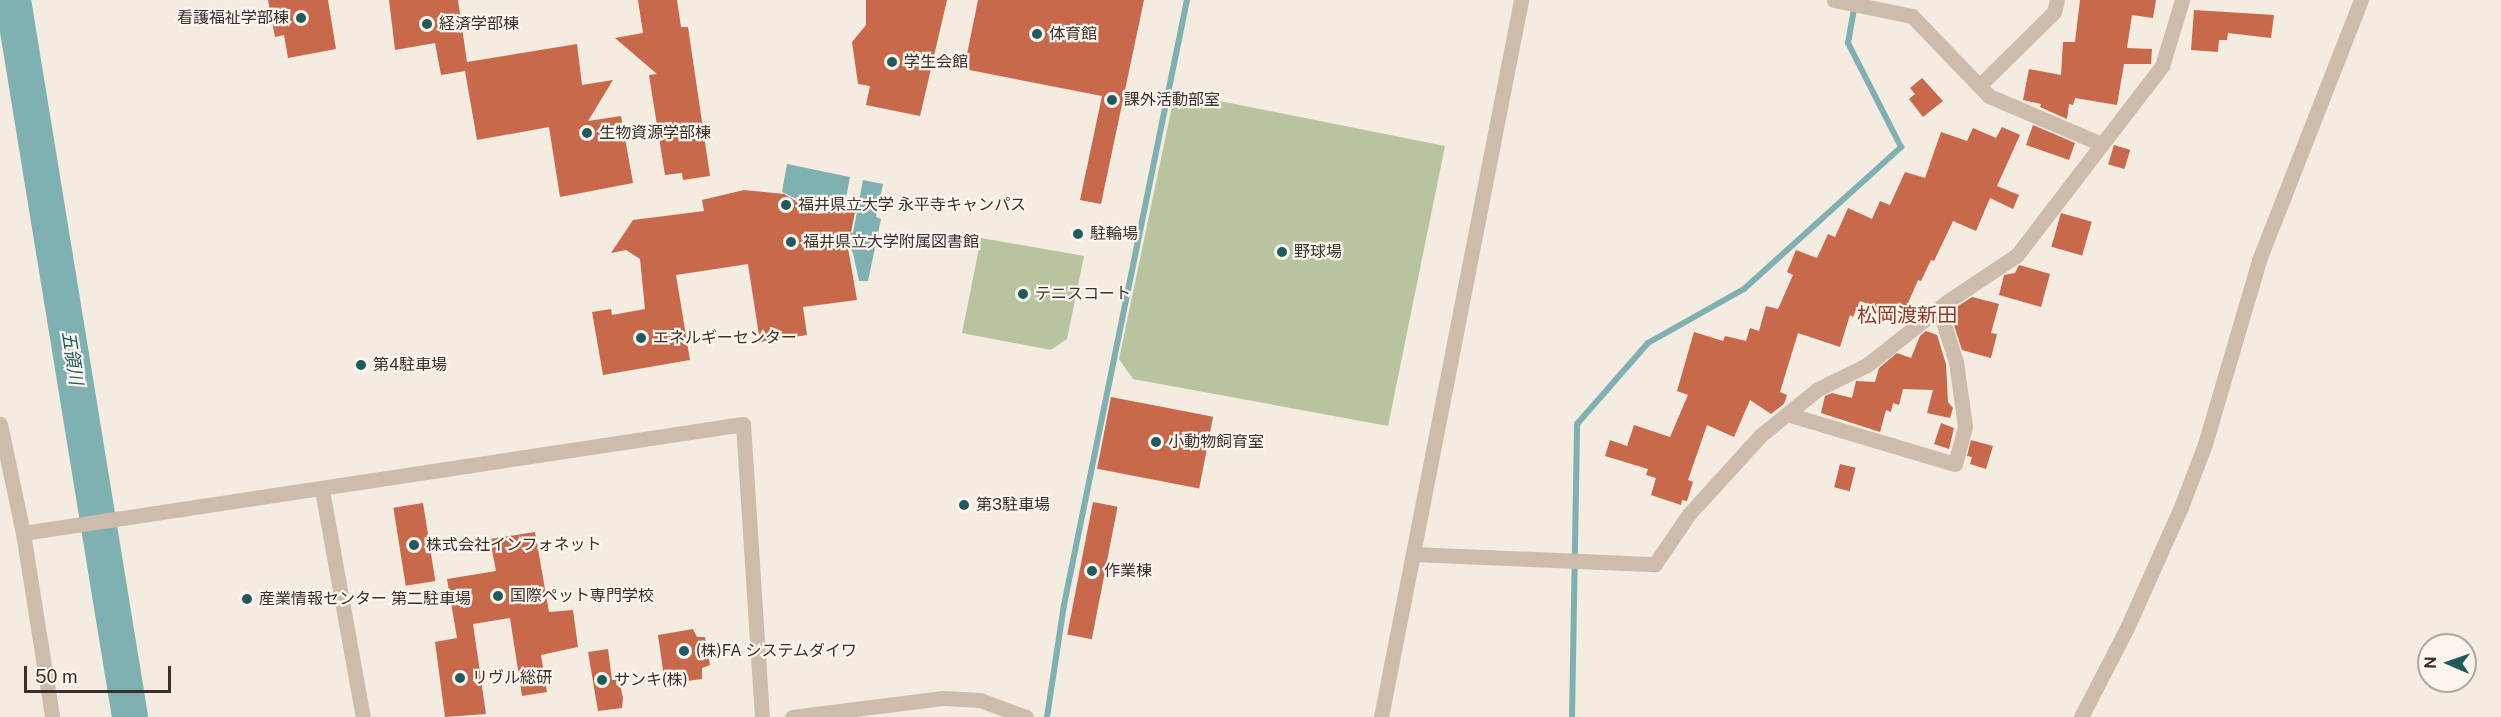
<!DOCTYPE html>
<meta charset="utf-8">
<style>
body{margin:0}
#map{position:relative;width:2501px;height:717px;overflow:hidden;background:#f4ebe1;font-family:"Public Sans","Noto Sans JP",sans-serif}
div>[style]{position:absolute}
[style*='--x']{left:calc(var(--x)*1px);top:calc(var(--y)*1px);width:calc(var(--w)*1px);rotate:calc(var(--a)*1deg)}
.green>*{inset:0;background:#b8c4a0}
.water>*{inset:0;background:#7fb0b2}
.stream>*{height:6px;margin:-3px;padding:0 3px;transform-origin:3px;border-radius:3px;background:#7fb0b2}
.river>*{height:36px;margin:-18px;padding:0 18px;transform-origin:18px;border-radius:18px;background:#7fb0b2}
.building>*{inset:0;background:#c8694b;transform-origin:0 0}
.minor>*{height:15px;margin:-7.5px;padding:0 7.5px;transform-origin:7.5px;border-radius:7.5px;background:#cdbbac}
.dots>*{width:16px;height:16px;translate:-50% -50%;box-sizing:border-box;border:3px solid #fbf5ee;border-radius:50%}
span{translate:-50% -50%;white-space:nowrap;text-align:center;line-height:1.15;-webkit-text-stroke:4.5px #fbf5ee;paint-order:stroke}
.poi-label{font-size:16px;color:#3b302b}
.right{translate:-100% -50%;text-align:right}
.left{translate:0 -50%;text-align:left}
.water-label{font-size:18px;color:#1f5a5e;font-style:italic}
.quarter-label{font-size:20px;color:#8c3b22}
.north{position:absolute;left:2417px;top:633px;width:60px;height:60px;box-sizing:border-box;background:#fbf5ee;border:2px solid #aea6a0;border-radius:50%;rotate:272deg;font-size:16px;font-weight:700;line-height:24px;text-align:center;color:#3b302b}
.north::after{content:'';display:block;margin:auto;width:21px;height:27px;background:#1f5a5e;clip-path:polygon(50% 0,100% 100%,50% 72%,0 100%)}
.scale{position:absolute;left:24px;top:666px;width:147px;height:27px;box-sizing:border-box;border:3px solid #3b302b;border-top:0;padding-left:8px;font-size:18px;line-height:21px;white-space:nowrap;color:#3b302b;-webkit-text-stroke:4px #fbf5ee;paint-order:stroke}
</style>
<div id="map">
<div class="green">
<div style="clip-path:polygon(1175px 92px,1445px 146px,1388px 426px,1133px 379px,1119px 359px)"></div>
<div style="clip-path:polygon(981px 238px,1084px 256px,1067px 339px,1051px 350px,962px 333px)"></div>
</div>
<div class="water">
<div style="clip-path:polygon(787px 164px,850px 177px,844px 208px,823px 211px,814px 203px,811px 206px,782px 192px)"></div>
<div style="clip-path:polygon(863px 180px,883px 184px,876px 217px,881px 219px,868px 281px,859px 281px,853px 253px,838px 230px,853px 233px)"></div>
</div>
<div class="stream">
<div style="--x:1047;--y:717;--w:113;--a:-81.4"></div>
<div style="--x:1064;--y:605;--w:617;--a:-78.51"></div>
<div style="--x:1572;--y:717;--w:293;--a:-89"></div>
<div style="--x:1577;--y:424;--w:108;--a:-48.8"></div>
<div style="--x:1648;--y:343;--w:110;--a:-29.4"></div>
<div style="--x:1744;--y:289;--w:212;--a:-42.1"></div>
<div style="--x:1901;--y:147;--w:117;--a:-117"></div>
<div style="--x:1848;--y:43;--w:40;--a:-80"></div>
</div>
<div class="river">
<div style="--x:13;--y:0;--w:726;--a:80.73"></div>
</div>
<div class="building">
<div style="clip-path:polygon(268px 0,328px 0,336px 49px,288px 58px,284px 35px,275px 37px)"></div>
<div style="clip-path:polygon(389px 0,458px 0,467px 62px,577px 44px,582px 85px,613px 80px,588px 121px,621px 116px,633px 183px,560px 197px,549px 127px,477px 140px,465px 71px,441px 75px,435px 43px,395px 50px)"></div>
<div style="clip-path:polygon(638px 0,677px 0,681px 27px,688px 27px,710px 176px,683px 180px,682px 173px,665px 175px,649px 75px,657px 74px,615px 38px,643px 33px)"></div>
<div style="clip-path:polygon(866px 0,947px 0,920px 116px,866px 105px,870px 86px,858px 84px,852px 42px,866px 25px)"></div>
<div style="clip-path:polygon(978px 0,1144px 0,1101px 204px,1080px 200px,1102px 96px,964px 69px)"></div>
<div style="clip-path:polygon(2080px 0,2156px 0,2153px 18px,2132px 15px,2127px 48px,2152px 49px,2151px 64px,2124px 64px,2117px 105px,2075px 98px,2073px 105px,2069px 104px,2067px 119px,2040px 107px,2041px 104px,2023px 100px,2029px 69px,2061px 75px,2063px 42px,2075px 42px)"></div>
<div style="clip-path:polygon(2194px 10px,2274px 15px,2271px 38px,2228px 33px,2227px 40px,2219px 40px,2218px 52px,2191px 50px)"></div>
<div style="clip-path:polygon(1922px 78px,1943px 101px,1923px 117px,1909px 99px,1915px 94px,1910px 88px)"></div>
<div style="clip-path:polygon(2033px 125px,2075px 143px,2069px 160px,2026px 145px)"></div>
<div style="clip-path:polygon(2002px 127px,2020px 135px,1997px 186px,2019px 195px,2013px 209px,1990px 198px,1976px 231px,1953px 221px,1934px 261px,1931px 260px,1921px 281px,1918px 280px,1902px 317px,1860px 301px,1853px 317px,1850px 315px,1840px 347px,1798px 333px,1780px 392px,1787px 395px,1784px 404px,1771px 414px,1750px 400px,1734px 437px,1707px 425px,1688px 480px,1693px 482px,1687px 501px,1682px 500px,1681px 505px,1651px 495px,1656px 478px,1646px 475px,1648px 469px,1605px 456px,1610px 440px,1627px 446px,1634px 425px,1670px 437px,1688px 395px,1677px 391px,1694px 332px,1723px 341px,1725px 336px,1746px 341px,1750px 328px,1759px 331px,1766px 306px,1778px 309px,1793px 275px,1787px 272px,1796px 250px,1817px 258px,1828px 234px,1835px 237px,1848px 208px,1872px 219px,1880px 201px,1890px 205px,1905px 172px,1925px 178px,1941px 132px,1967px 141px,1973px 128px,1996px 138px)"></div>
<div style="left:2114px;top:145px;width:17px;height:20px;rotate:17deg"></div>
<div style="clip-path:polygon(744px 190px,784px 194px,818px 214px,856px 207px,848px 248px,857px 300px,803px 307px,807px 335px,760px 342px,748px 264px,676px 275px,690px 360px,603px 375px,592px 312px,611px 309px,612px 315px,645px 309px,640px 259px,626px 250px,611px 253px,633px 220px,704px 211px,702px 200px)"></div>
<div style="left:2061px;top:213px;width:32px;height:35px;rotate:16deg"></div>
<div style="clip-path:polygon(2019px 265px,2050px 274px,2041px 307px,1999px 295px,2004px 275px,2015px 273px)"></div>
<div style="clip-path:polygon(1972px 297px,1999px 304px,1991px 333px,1997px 334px,1991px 358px,1962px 350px,1952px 319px,1955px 308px)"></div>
<div style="clip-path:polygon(1926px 331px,1937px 335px,1946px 364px,1948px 402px,1953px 408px,1950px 418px,1927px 413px,1933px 390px,1903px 389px,1899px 405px,1893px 403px,1891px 412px,1886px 410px,1880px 432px,1821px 413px,1825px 396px,1832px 393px,1852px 398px,1856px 381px,1875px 382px,1879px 368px,1897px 353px,1911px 358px,1920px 336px)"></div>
<div style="left:1111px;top:397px;width:104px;height:73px;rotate:11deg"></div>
<div style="clip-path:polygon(1941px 423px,1954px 428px,1949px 449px,1934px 444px)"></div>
<div style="clip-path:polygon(1971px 440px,1993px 446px,1986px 469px,1970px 464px,1972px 457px,1967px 456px)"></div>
<div style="left:1840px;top:464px;width:16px;height:24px;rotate:14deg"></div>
<div style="left:1093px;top:502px;width:25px;height:135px;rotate:11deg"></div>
<div style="left:423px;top:503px;width:79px;height:30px;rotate:81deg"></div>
<div style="clip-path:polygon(535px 532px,549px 612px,573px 610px,578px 647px,541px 655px,547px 692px,522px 696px,510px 618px,473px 624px,486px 714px,445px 717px,435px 642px,457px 638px,447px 579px,496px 571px,490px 539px)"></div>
<div style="clip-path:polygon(693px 629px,697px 637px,705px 637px,710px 665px,702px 668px,702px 679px,665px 684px,658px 635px)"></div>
<div style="clip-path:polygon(608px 649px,612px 680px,619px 680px,623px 698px,622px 708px,598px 711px,588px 652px)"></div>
</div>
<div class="minor">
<div style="--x:1834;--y:0;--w:80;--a:11.6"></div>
<div style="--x:1912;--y:16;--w:111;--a:46.1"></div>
<div style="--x:1989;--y:96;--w:120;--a:23.1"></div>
<div style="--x:1980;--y:85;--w:104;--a:-44.6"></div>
<div style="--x:2054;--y:12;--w:12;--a:-76"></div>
<div style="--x:1787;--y:414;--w:175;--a:16.6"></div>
<div style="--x:1955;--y:464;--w:39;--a:-75"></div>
<div style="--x:1965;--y:426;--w:65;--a:-98"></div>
<div style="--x:1956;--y:362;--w:56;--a:-107.8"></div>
<div style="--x:0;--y:424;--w:111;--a:78.1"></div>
<div style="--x:23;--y:533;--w:186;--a:81"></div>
<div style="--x:322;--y:490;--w:231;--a:79.8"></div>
<div style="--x:23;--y:533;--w:728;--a:-8.61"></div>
<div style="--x:743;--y:424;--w:294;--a:86.3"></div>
<div style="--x:1413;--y:554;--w:242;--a:2.4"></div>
<div style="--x:1655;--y:564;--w:60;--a:-55.8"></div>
<div style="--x:1689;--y:514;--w:107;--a:-47.7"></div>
<div style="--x:1761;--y:435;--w:73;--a:-38.9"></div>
<div style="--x:1818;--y:389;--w:55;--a:-26.1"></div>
<div style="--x:1867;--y:365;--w:103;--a:-38.3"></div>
<div style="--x:1948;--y:301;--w:83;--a:-33.7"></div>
<div style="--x:2017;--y:255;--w:238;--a:-52.5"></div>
<div style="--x:2162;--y:66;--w:69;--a:-73.1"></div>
<div style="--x:792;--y:717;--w:152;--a:-7.2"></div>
<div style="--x:943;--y:698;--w:37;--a:3"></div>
<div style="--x:980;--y:700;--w:49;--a:20.3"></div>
<div style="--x:1381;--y:717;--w:731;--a:-78.95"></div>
<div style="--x:2081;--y:717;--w:98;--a:-62.7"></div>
<div style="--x:2126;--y:630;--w:135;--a:-65.9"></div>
<div style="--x:2181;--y:507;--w:67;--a:-69.1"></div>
<div style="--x:2205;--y:444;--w:192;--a:-73.6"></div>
<div style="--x:2259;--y:260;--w:279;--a:-68.6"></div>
</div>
<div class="dots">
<div style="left:301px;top:18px;background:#1f5a5e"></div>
<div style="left:427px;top:24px;background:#1f5a5e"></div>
<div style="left:1037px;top:34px;background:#1f5a5e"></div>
<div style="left:892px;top:62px;background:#1f5a5e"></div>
<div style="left:1112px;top:100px;background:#1f5a5e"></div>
<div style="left:587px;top:133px;background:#1f5a5e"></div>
<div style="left:786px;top:205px;background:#1f5a5e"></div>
<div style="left:1078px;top:234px;background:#1f5a5e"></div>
<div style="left:791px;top:242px;background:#1f5a5e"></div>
<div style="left:1282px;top:252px;background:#1f5a5e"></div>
<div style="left:1023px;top:294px;background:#1f5a5e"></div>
<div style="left:641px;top:338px;background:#1f5a5e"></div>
<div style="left:361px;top:365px;background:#1f5a5e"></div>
<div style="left:1156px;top:442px;background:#1f5a5e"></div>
<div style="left:964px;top:505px;background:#1f5a5e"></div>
<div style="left:414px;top:545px;background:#1f5a5e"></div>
<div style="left:1092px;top:571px;background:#1f5a5e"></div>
<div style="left:498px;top:596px;background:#1f5a5e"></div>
<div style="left:247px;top:599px;background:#1f5a5e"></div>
<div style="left:684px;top:651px;background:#1f5a5e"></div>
<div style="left:460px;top:678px;background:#1f5a5e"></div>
<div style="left:602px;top:680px;background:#1f5a5e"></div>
</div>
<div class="poi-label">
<span class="right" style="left:289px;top:18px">看護福祉学部棟</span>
<span class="left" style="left:439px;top:24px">経済学部棟</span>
<span class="left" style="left:1049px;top:34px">体育館</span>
<span class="left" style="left:904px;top:62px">学生会館</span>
<span class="left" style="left:1124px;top:100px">課外活動部室</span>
<span class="left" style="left:599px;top:133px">生物資源学部棟</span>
<span class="left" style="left:798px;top:205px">福井県立大学 永平寺キャンパス</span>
<span class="left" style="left:1090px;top:234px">駐輪場</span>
<span class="left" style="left:803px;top:242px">福井県立大学附属図書館</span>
<span class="left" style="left:1294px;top:252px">野球場</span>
<span class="left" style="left:1035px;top:294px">テニスコート</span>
<span class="left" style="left:653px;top:338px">エネルギーセンター</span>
<span class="left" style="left:373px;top:365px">第4駐車場</span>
<span class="left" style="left:1168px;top:442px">小動物飼育室</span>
<span class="left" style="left:976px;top:505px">第3駐車場</span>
<span class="left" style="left:426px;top:545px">株式会社インフォネット</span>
<span class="left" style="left:1104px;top:571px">作業棟</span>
<span class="left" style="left:510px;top:596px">国際ペット専門学校</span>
<span class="left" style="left:259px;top:599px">産業情報センター 第二駐車場</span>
<span class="left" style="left:696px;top:651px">(株)FA システムダイワ</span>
<span class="left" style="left:472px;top:678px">リヴル総研</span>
<span class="left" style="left:614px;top:680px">サンキ(株)</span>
</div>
<div class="water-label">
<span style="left:72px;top:358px;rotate:81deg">五領川</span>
</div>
<div class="quarter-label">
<span style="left:1907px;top:315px">松岡渡新田</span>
</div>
<div class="north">N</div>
<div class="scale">50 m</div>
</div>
